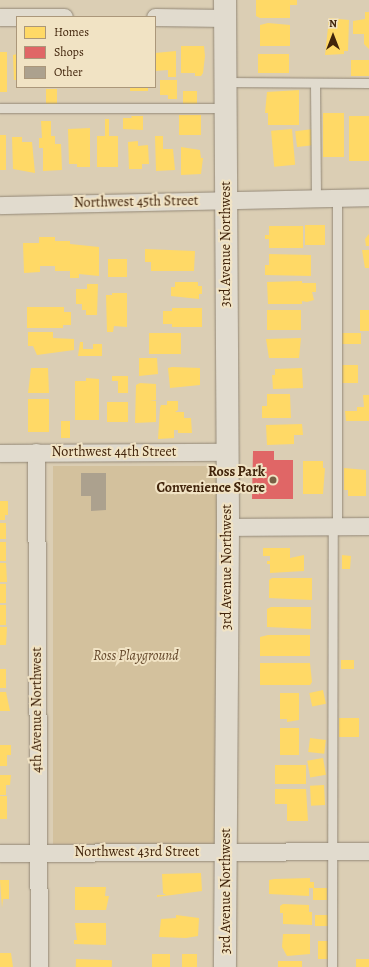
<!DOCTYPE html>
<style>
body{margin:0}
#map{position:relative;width:369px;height:967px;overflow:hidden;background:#dbceb4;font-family:Alegreya,serif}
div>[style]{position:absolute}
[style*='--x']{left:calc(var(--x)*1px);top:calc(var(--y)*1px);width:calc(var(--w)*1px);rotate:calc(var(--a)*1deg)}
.green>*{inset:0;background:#d3c19d;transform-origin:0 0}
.homes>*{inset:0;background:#ffd966;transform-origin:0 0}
.shops>*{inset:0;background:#e06666}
.building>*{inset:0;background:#aca18e}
.roads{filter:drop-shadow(0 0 1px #938877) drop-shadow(0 0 1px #938877)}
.service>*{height:9px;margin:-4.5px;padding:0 4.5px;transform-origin:4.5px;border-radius:4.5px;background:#e1dbce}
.minor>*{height:17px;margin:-8.5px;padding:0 8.5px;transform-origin:8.5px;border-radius:8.5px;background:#e1dbce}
.tertiary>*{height:22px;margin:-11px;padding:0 11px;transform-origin:11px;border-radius:11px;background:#e1dbce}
.dots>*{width:11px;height:11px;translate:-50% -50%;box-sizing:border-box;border:2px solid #f1e3c4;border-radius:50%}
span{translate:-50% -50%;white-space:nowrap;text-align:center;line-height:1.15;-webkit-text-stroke:4px #f1e3c4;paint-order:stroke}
.street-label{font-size:14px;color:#41240b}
.poi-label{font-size:14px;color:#41240b;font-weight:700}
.right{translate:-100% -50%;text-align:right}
.park-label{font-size:14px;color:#64482b;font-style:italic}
.legend{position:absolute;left:16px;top:16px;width:140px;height:72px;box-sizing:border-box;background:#f1e3c4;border:1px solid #ab977a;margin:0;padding:5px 7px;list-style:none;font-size:12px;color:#41240b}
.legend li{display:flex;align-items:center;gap:8px;height:20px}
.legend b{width:20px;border:1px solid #ab977a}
.north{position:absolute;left:313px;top:16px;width:40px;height:40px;-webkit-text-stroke:3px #f1e3c4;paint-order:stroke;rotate:0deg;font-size:11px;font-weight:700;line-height:16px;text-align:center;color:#41240b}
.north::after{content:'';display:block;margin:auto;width:14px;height:18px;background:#41240b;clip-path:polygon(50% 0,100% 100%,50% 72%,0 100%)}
</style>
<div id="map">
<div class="green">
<div style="left:219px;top:466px;width:378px;height:166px;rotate:90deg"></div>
</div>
<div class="homes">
<div style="clip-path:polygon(256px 0,297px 0,297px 5px,290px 5px,290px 18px,260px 18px,256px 16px)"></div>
<div style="clip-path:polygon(365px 12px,369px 12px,369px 49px,364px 44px,364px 34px,353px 34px,353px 21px,365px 19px)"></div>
<div style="clip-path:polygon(329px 18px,349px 20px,348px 51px,344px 51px,344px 54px,325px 55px)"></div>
<div style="clip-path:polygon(268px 23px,290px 25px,290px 46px,260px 46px,260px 25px)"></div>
<div style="clip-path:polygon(181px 46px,204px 46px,205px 56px,203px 73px,201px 76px,195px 76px,195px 73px,181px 73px)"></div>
<div style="clip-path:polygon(176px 51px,176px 77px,168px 77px,168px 70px,155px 71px,155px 53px)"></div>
<div style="left:0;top:52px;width:7px;height:40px"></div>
<div style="clip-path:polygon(17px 54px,17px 80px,14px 80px,13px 55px)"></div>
<div style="left:289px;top:54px;width:19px;height:31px;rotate:90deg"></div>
<div style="left:369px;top:60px;width:16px;height:18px;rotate:90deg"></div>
<div style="clip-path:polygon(160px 80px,177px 80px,177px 99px,168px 99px,168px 95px,160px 95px)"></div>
<div style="left:130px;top:87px;width:18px;height:4px"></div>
<div style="left:46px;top:89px;width:11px;height:16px"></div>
<div style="clip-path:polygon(299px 90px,299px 125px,268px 125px,268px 113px,265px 113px,267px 92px)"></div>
<div style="left:197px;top:91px;width:13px;height:14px;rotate:90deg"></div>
<div style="left:323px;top:113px;width:21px;height:44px"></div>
<div style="left:179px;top:115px;width:22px;height:20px"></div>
<div style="clip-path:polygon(131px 116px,143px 116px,143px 130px,123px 129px,123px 118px,132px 118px)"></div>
<div style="left:349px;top:116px;width:20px;height:45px"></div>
<div style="clip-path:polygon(105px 119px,109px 119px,109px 136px,118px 136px,118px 167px,97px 167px,97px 136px,105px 136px)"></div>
<div style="clip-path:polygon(41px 121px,51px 121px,51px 136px,55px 136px,55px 144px,61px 144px,62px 170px,43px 171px,43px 148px,39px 148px,39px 138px,42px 138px)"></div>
<div style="clip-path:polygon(90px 128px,90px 167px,77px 167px,77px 164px,69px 164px,68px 129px)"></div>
<div style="left:292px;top:129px;width:36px;height:21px;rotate:85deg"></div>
<div style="left:313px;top:129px;width:16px;height:18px;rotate:83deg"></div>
<div style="left:0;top:135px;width:6px;height:35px"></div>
<div style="clip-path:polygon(155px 136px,163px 136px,163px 149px,173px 149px,175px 170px,156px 171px)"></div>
<div style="clip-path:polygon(12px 137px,22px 137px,22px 142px,32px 142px,35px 173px,13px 169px)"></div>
<div style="clip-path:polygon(138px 141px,138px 146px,148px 145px,149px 164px,142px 164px,142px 169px,129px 169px,128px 142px)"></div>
<div style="clip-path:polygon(181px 147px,200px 150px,201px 158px,203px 158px,201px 174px,181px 175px)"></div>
<div style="left:305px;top:225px;width:20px;height:20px"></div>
<div style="clip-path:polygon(269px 226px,303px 226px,303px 248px,269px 248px,269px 239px,265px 239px,265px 235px,269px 235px)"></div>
<div style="clip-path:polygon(369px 234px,369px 246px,366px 246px,365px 239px)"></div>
<div style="clip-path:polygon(39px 237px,55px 237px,55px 241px,70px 241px,70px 244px,99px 247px,99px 276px,79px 274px,79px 278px,70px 278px,70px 271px,55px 271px,55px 266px,40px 266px,40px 272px,24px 273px,23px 243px,39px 243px)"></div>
<div style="clip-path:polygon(145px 249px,195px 251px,194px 271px,151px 271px,151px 262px,145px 262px)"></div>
<div style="clip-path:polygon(362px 250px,369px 250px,369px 268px,365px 268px)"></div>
<div style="clip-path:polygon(269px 254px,311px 255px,311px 276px,265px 275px,265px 265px,269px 265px)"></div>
<div style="left:108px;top:259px;width:19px;height:18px"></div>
<div style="clip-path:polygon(302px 281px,302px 283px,316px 283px,316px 292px,312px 292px,314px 300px,307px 302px,302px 301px,302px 304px,268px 304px,267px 282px)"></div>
<div style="clip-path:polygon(175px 282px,198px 282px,198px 286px,202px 286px,202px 294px,199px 294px,199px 299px,171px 296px,171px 287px,175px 287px)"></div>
<div style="clip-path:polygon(87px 284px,98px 284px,97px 315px,86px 315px,86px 310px,82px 310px,82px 304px,76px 304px,76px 289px,87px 289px)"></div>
<div style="clip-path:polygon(112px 293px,127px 293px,127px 327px,114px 326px,113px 332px,107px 332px,106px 295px,112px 295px)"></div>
<div style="clip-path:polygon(27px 307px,64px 307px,64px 312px,71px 312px,71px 325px,63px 325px,63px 328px,27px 328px)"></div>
<div style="clip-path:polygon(172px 308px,202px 308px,202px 327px,172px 327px,172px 324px,163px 324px,163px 311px,172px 311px)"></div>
<div style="left:267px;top:310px;width:34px;height:20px"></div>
<div style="left:360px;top:310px;width:9px;height:21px"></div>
<div style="clip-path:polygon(28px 332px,53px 332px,53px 338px,74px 339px,74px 350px,37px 355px,33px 346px,28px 346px)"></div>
<div style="left:149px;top:333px;width:32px;height:21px"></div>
<div style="left:340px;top:333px;width:21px;height:11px"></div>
<div style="clip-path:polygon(301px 338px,299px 358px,269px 358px,266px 339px)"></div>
<div style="clip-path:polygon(80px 342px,83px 342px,83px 349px,93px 349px,93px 344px,102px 344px,102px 356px,78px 356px)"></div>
<div style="clip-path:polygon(139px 358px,157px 358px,158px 374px,139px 376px)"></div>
<div style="left:340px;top:365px;width:18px;height:18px"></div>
<div style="clip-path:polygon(172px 367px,200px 368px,200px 385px,170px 388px,168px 368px)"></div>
<div style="clip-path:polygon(31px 368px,48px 368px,49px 393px,28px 393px)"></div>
<div style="clip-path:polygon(302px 368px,303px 388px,273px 389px,272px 375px,275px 375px,275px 369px)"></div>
<div style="clip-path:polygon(112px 376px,128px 376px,128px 393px,118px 393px,118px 381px,112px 381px)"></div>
<div style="clip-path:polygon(86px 378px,99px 379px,99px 420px,75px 420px,75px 381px,86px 381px)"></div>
<div style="clip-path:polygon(140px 383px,156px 384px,156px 400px,150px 401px,156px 401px,156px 422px,135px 423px,136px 385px)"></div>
<div style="clip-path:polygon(267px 394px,290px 394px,291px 418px,262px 418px,262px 406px,267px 406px)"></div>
<div style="clip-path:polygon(363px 395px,369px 395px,369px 421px,346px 421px,345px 411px,357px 411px,357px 407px,364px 407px)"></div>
<div style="left:28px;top:399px;width:21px;height:33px"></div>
<div style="clip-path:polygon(167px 401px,178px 401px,178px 410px,175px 412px,184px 412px,184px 418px,191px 418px,192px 433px,178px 433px,178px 430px,174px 430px,174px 438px,158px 439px,160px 408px,161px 405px,167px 405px)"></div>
<div style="left:107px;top:402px;width:21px;height:20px"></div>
<div style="left:61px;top:421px;width:9px;height:17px"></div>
<div style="clip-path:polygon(302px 424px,303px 435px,294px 435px,294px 444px,267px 445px,266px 425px)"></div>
<div style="clip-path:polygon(303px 461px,323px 461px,323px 468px,325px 468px,323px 494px,303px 494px)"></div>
<div style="clip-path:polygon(344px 468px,366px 470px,366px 496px,348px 496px,348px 490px,344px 490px)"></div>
<div style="clip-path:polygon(0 501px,8px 501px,8px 515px,5px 515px,5px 520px,0 520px)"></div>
<div style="left:0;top:523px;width:6px;height:16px"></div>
<div style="left:0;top:542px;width:6px;height:19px"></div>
<div style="clip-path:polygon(263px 548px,290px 548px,290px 558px,304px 555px,304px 571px,270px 573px,270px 564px,267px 564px,267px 561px,270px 561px,270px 556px,263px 556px)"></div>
<div style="clip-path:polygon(342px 555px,351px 556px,350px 569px,342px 569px)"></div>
<div style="clip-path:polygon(0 563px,6px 563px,7px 582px,0 582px)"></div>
<div style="clip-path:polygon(272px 578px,312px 578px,312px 600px,269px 598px,269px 580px)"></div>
<div style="left:0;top:584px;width:6px;height:19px"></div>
<div style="left:0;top:605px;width:6px;height:20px"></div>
<div style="clip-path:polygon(271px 607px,311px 607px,311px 629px,267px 627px,267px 609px)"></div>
<div style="clip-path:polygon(0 627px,7px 627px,6px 645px,0 645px)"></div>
<div style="clip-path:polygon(268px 635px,310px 635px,310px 656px,260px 656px,260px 637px)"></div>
<div style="left:341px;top:660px;width:13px;height:9px"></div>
<div style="clip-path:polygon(260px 663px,310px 663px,312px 682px,310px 685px,260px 685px)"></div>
<div style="left:0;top:669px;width:6px;height:19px"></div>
<div style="left:323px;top:690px;width:14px;height:14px;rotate:78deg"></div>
<div style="clip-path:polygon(0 692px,6px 692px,10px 711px,0 711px)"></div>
<div style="clip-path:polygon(280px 693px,299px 693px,299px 720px,287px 722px,287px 719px,280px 719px)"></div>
<div style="left:339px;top:718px;width:20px;height:19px"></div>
<div style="left:299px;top:728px;width:27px;height:19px;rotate:90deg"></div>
<div style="left:310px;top:738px;width:16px;height:14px;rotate:7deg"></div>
<div style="clip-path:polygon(0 745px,11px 745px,11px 755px,7px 755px,7px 766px,0 766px)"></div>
<div style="left:323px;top:758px;width:17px;height:16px;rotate:80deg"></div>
<div style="left:275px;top:765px;width:31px;height:19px"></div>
<div style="clip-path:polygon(0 775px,11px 775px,10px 785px,6px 785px,6px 795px,0 795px)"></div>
<div style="left:324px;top:785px;width:20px;height:14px;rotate:87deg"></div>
<div style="clip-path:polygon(275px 789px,306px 789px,308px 821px,287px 821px,287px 804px,275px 804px)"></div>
<div style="left:7px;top:796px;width:23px;height:7px;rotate:90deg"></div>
<div style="clip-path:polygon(201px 873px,202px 891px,157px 897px,157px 895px,166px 895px,163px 893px,162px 874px)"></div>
<div style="clip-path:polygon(310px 878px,310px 882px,314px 882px,314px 888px,327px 888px,327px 900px,313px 900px,313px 888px,309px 888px,309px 896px,269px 894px,269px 880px,274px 879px)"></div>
<div style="clip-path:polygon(0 880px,9px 880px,9px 899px,3px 899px,2px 908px)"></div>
<div style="clip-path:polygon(75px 887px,106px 887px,105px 896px,109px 896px,106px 910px,75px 910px)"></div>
<div style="clip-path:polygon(283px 904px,309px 905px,309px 912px,312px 912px,312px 925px,283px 924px,283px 913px,280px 913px,280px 906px)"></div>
<div style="clip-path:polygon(176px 915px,199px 918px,198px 936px,186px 938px,159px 937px,161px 919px,176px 918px)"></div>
<div style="left:315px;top:915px;width:14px;height:11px"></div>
<div style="clip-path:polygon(75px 923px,106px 923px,106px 945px,74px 944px,74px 940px,77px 940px)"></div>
<div style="clip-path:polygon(283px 934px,310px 934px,310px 954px,287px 956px,282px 947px)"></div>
<div style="left:318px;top:941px;width:13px;height:18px"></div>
<div style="clip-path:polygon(0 953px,11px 953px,13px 967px,0 967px)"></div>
<div style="left:152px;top:954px;width:18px;height:13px"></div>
<div style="left:182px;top:954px;width:15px;height:13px"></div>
<div style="left:76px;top:959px;width:36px;height:8px;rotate:2deg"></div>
<div style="left:356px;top:959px;width:13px;height:8px"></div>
<div style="left:278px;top:961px;width:24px;height:6px"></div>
</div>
<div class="shops">
<div style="clip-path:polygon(253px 451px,274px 451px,274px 460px,293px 460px,293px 499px,252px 499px)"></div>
</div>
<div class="building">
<div style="clip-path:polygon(81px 473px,106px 473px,106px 510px,91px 511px,91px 496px,81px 496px)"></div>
</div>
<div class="roads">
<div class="service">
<div style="--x:226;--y:82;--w:143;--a:0.4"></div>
<div style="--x:315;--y:83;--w:115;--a:89.5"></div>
<div style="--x:0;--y:108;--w:226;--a:0"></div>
<div style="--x:337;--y:197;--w:330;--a:90"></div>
<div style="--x:332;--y:967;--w:440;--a:-89.9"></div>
</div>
<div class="minor">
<div style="--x:0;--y:17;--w:64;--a:0"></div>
<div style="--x:155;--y:17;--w:70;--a:0.8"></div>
<div style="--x:0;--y:205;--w:369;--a:-1.2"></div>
<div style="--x:36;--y:452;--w:515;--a:89.67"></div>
<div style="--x:0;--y:453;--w:227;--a:-0.3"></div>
<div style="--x:228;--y:527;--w:141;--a:-0.4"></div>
<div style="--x:0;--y:853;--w:369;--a:-0.3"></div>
</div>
<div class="tertiary">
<div style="--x:225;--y:0;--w:527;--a:89.67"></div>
<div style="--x:228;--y:527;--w:440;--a:90.4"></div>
</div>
</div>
<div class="dots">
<div style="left:273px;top:480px;background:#776046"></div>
</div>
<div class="street-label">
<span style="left:136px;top:202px;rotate:-1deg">Northwest 45th Street</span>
<span style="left:226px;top:244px;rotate:-90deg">3rd Avenue Northwest</span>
<span style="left:114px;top:452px">Northwest 44th Street</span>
<span style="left:227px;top:567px;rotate:-90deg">3rd Avenue Northwest</span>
<span style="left:37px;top:710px;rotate:-90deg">4th Avenue Northwest</span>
<span style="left:137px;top:852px">Northwest 43rd Street</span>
<span style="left:226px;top:891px;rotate:-90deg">3rd Avenue Northwest</span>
</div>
<div class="poi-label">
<span class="right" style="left:265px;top:480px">Ross Park<br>Convenience Store</span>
</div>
<div class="park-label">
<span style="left:136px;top:656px">Ross Playground</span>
</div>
<ul class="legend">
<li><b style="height:11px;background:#ffd966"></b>Homes</li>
<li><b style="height:11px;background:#e06666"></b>Shops</li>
<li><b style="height:11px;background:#aca18e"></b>Other</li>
</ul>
<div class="north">N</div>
</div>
